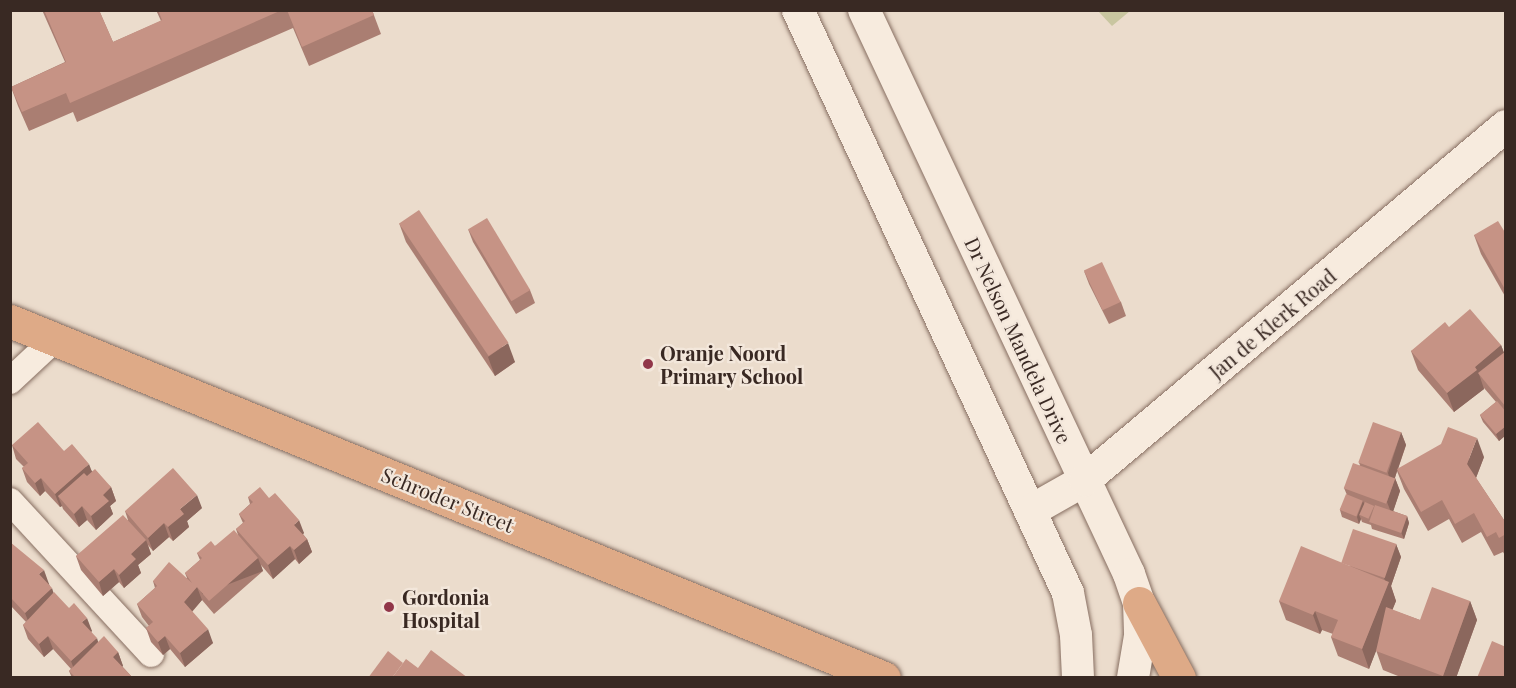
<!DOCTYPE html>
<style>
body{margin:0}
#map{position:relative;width:1516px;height:688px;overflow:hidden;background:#ebdccc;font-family:"Playfair Display",serif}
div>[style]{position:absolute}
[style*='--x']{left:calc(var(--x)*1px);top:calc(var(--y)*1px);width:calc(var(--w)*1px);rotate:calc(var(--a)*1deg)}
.green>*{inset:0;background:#c9c6a0}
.roads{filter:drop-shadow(0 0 2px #876e61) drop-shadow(0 0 2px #876e61)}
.minor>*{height:26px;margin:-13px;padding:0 13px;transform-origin:13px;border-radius:13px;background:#f7ebde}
.tertiary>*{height:32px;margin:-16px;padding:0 16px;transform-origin:16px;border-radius:16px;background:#f7ebde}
.trunk>*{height:33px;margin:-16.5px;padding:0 16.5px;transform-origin:16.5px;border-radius:16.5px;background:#deaa87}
.wall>*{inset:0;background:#aa7e72}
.shaded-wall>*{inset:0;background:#8b675d;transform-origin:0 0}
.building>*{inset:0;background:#c69385;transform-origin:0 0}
.dots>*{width:16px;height:16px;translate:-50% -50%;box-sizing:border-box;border:3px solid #f3e7db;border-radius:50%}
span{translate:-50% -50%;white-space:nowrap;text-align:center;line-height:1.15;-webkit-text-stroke:4.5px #f3e7db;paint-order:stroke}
.street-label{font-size:20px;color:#392923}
.poi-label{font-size:20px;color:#392923;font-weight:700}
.left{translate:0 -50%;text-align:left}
.frame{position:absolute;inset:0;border:12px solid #392923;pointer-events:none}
</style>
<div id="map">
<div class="green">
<div style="clip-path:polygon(1098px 11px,1130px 11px,1112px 26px)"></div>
</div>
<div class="roads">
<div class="minor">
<div style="--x:10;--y:381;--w:62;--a:-43"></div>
<div style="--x:10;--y:501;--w:208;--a:47.3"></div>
</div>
<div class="tertiary">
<div style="--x:798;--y:10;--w:642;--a:65.15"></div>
<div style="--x:1068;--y:593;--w:43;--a:79.2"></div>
<div style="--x:1076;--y:635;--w:43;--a:87.3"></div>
<div style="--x:864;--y:10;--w:623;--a:64.83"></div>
<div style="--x:1129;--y:574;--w:31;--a:71"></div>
<div style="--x:1139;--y:603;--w:33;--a:88"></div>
<div style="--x:1140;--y:636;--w:43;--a:99.5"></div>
<div style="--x:1032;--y:510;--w:61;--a:-29.5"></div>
<div style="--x:1085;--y:480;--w:550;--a:-40.06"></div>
</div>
<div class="trunk">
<div style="--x:10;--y:321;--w:944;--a:22.22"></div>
<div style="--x:1139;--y:603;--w:85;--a:61.9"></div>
</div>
</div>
<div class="wall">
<div style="clip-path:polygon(42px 10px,99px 10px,113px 42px,161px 21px,156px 10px,372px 10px,381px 34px,309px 66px,293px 28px,77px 122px,73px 112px,29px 131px,18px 106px,11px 87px,65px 62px)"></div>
<div style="clip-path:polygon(399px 223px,515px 362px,495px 376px,406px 242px)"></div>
<div style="clip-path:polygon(468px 229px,530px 290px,535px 303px,516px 314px,473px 242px)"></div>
<div style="clip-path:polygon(1506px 234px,1506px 298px,1481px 254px,1474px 235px)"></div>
<div style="clip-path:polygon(1084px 271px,1121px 302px,1126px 316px,1109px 324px,1089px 284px)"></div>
<div style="clip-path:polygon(1449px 327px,1501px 345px,1504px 353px,1506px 351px,1506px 435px,1499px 441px,1483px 422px,1480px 415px,1496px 402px,1484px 388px,1484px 389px,1454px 412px,1418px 370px,1411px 351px)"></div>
<div style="clip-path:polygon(1401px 432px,1406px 445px,1398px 469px,1484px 457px,1476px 478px,1506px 523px,1506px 557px,1503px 552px,1494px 556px,1481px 532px,1462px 543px,1449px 519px,1428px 531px,1404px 489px,1397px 471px,1395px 478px,1400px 491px,1393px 511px,1407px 516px,1409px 523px,1404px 539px,1372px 529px,1371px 525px,1362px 522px,1361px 519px,1359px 524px,1342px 517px,1340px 510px,1347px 495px,1344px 488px,1360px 465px,1359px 463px)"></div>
<div style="clip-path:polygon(12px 445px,64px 451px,92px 471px,111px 487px,116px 501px,110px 506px,113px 514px,96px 530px,87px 520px,79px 527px,63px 509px,62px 506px,60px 507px,45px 491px,40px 496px,27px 482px,22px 468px,24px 467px,16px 459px)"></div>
<div style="clip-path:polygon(248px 497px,269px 498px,304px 533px,303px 534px,307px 539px,312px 552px,299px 564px,295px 559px,273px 579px,261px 565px,263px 571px,214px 614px,202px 600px,192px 612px,213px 643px,185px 667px,170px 649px,163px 655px,151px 642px,146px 628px,149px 626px,142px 617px,137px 604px,155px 588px,153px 581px,187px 578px,185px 573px,200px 560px,197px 553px,215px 546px,238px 535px,236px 529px,243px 523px,239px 514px,250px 504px)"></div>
<div style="clip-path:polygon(202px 508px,187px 521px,189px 527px,173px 541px,169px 537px,153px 551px,148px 545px,151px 554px,138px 565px,141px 573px,124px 588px,119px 582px,103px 596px,81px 570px,76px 556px,128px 520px,125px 511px)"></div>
<div style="clip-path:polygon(10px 542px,49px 584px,53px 593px,92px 631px,91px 632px,98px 642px,118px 652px,123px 666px,122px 666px,133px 678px,72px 678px,69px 671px,71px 669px,53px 649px,44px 657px,28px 639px,23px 625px,26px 622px,10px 605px)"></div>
<div style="clip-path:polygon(1396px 544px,1401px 557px,1391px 586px,1396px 601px,1392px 610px,1420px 620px,1470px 601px,1477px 620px,1456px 678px,1403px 678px,1383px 670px,1376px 650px,1369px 669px,1338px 656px,1331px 637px,1333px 634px,1322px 630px,1320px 634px,1286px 620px,1279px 601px)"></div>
</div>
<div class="shaded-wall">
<div style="clip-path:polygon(508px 343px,515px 362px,495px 376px,488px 357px)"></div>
<div style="clip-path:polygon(1501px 345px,1506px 358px,1479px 374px,1484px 389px,1454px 412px,1447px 393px,1475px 367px)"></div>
<div style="clip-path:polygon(1506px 426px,1506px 435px,1499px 441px,1496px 434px)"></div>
<div style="clip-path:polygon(1401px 432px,1406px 445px,1392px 486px,1388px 473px)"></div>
<div style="clip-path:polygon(1477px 438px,1484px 457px,1474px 483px,1467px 464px)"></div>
<div style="clip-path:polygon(89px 464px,94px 477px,58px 496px,62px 506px,60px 507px,55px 494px)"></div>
<div style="clip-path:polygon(41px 478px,45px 491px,40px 496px,35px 483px)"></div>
<div style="clip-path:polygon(1395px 478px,1400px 491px,1392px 515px,1387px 502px)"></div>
<div style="clip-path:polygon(111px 487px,116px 501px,110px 506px,113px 514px,96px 530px,91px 516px,103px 495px)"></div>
<div style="clip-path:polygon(197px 495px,202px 508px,187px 521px,189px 527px,173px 541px,168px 527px,180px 509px)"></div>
<div style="clip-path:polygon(1363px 501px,1366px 508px,1359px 515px,1361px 519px,1359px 524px,1357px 517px)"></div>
<div style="clip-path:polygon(82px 506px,87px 520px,79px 527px,74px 514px)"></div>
<div style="clip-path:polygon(1407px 516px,1409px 523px,1404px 539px,1401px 532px)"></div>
<div style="clip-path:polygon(299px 520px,304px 533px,299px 538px,294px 525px)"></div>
<div style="clip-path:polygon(164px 523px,169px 537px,153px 551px,148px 538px)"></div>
<div style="clip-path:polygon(307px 539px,312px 552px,299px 564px,294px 550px)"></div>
<div style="clip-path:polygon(146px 540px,151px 554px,138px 565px,141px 573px,124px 588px,119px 575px,131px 554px)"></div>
<div style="clip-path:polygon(1396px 544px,1401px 557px,1391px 586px,1396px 601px,1369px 669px,1362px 649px,1387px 586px,1384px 578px)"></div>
<div style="clip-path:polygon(290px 546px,295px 559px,273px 579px,268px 565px)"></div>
<div style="left:258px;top:558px;width:14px;height:65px;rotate:69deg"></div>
<div style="clip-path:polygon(114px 569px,119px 582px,103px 596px,99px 582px)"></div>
<div style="clip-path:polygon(44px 570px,49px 584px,44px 588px,39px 574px)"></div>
<div style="clip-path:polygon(197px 587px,202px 600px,188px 616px,184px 602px)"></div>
<div style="clip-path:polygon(52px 588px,56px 601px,30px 626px,25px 613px)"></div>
<div style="clip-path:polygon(1470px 601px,1477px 620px,1456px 678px,1443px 678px,1443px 676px)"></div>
<div style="clip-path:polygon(1315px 611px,1322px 630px,1320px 634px,1313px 615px)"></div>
<div style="clip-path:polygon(87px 618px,92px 631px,87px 635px,82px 622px)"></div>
<div style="clip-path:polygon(208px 629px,213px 643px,185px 667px,180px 653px)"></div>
<div style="clip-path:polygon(48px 636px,53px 649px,44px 657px,39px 644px)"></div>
<div style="clip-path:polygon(165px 636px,170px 649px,163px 655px,158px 642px)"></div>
<div style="clip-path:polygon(97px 638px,101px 652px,76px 675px,71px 661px)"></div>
<div style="clip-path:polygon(118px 652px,123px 666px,118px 670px,113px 657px)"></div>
</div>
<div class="building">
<div style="clip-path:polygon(44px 10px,99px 10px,113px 42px,162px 20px,158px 10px,282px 10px,70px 103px,66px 93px,22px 112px,11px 87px,66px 62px)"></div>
<div style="clip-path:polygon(287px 10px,372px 10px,374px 15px,302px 47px)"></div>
<div style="left:419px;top:210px;width:160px;height:24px;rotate:56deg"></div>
<div style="left:487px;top:218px;width:84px;height:22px;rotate:59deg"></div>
<div style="clip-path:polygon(1498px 221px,1506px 234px,1506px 291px,1474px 235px)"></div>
<div style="left:1102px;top:262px;width:44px;height:20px;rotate:65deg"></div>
<div style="clip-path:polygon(1470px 309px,1501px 345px,1475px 367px,1477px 370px,1447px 393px,1411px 351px,1445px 322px,1449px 327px)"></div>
<div style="clip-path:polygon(1506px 351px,1506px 407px,1478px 373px)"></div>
<div style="clip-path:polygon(1497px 401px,1506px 412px,1506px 426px,1496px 434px,1480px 415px)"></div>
<div style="clip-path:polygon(38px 422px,64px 451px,72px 444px,89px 464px,55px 494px,41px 478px,35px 483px,22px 468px,28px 463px,12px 445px)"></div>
<div style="left:1373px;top:422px;width:30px;height:43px;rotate:20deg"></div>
<div style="clip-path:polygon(1448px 427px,1477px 438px,1467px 464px,1506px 523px,1506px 534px,1499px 538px,1496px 532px,1487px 537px,1474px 513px,1455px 524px,1442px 500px,1421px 512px,1397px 469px,1441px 444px)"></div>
<div style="left:1353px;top:463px;width:45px;height:27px;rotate:20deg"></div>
<div style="clip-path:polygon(173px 468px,197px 495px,180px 509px,184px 514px,168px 527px,164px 523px,148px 538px,125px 511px)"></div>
<div style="clip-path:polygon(95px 469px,111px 487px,103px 495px,109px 501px,91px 516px,82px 506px,74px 514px,58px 496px,84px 473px,87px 476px)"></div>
<div style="clip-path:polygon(260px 487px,269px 498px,275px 493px,299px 520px,294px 525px,307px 539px,294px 550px,290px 546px,268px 565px,236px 529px,245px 521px,239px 514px,253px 502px,248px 497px)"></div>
<div style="left:1346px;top:494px;width:18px;height:17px;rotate:22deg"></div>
<div style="left:1365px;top:502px;width:10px;height:14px;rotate:24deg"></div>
<div style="left:1375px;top:505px;width:34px;height:18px;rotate:19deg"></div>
<div style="clip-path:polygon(123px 515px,146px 540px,131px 554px,136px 559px,119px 575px,114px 569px,99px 582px,76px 556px)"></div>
<div style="left:1353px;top:529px;width:46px;height:36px;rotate:19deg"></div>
<div style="clip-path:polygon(234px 530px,258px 558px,209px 601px,197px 587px,184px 602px,208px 629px,180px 653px,165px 636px,158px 642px,146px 628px,153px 622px,137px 604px,157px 586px,153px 581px,169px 562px,192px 583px,185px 573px,202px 558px,197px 553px,211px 541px,215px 546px)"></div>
<div style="clip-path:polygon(10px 542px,44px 570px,39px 574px,52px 588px,25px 613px,10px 597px)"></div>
<div style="clip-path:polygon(1301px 546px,1389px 582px,1362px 649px,1331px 637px,1338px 620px,1315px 611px,1313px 615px,1279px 601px)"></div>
<div style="clip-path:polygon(1432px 587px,1470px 601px,1443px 676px,1376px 651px,1386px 607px,1420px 620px)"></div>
<div style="clip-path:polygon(54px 592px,69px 608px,74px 603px,87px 618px,82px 622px,97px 638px,71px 661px,48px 636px,39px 644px,23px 625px)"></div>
<div style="clip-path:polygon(104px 636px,118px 652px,113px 657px,133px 678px,76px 678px,69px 671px)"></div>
<div style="clip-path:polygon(1492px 641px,1506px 647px,1506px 678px,1477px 678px)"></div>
<div style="clip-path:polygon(431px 650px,468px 678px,392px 678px,406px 659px,418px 668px)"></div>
<div style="clip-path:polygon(388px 651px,403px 663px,392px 678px,368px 678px)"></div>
</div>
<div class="dots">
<div style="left:648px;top:364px;background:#913649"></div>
<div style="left:389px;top:607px;background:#913649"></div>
</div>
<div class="street-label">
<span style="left:1272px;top:323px;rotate:-40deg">Jan de Klerk Road</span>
<span style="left:1019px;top:340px;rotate:65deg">Dr Nelson Mandela Drive</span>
<span style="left:448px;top:499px;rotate:22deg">Schroder Street</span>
</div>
<div class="poi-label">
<span class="left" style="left:660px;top:364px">Oranje Noord<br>Primary School</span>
<span class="left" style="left:402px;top:608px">Gordonia<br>Hospital</span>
</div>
<div class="frame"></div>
</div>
